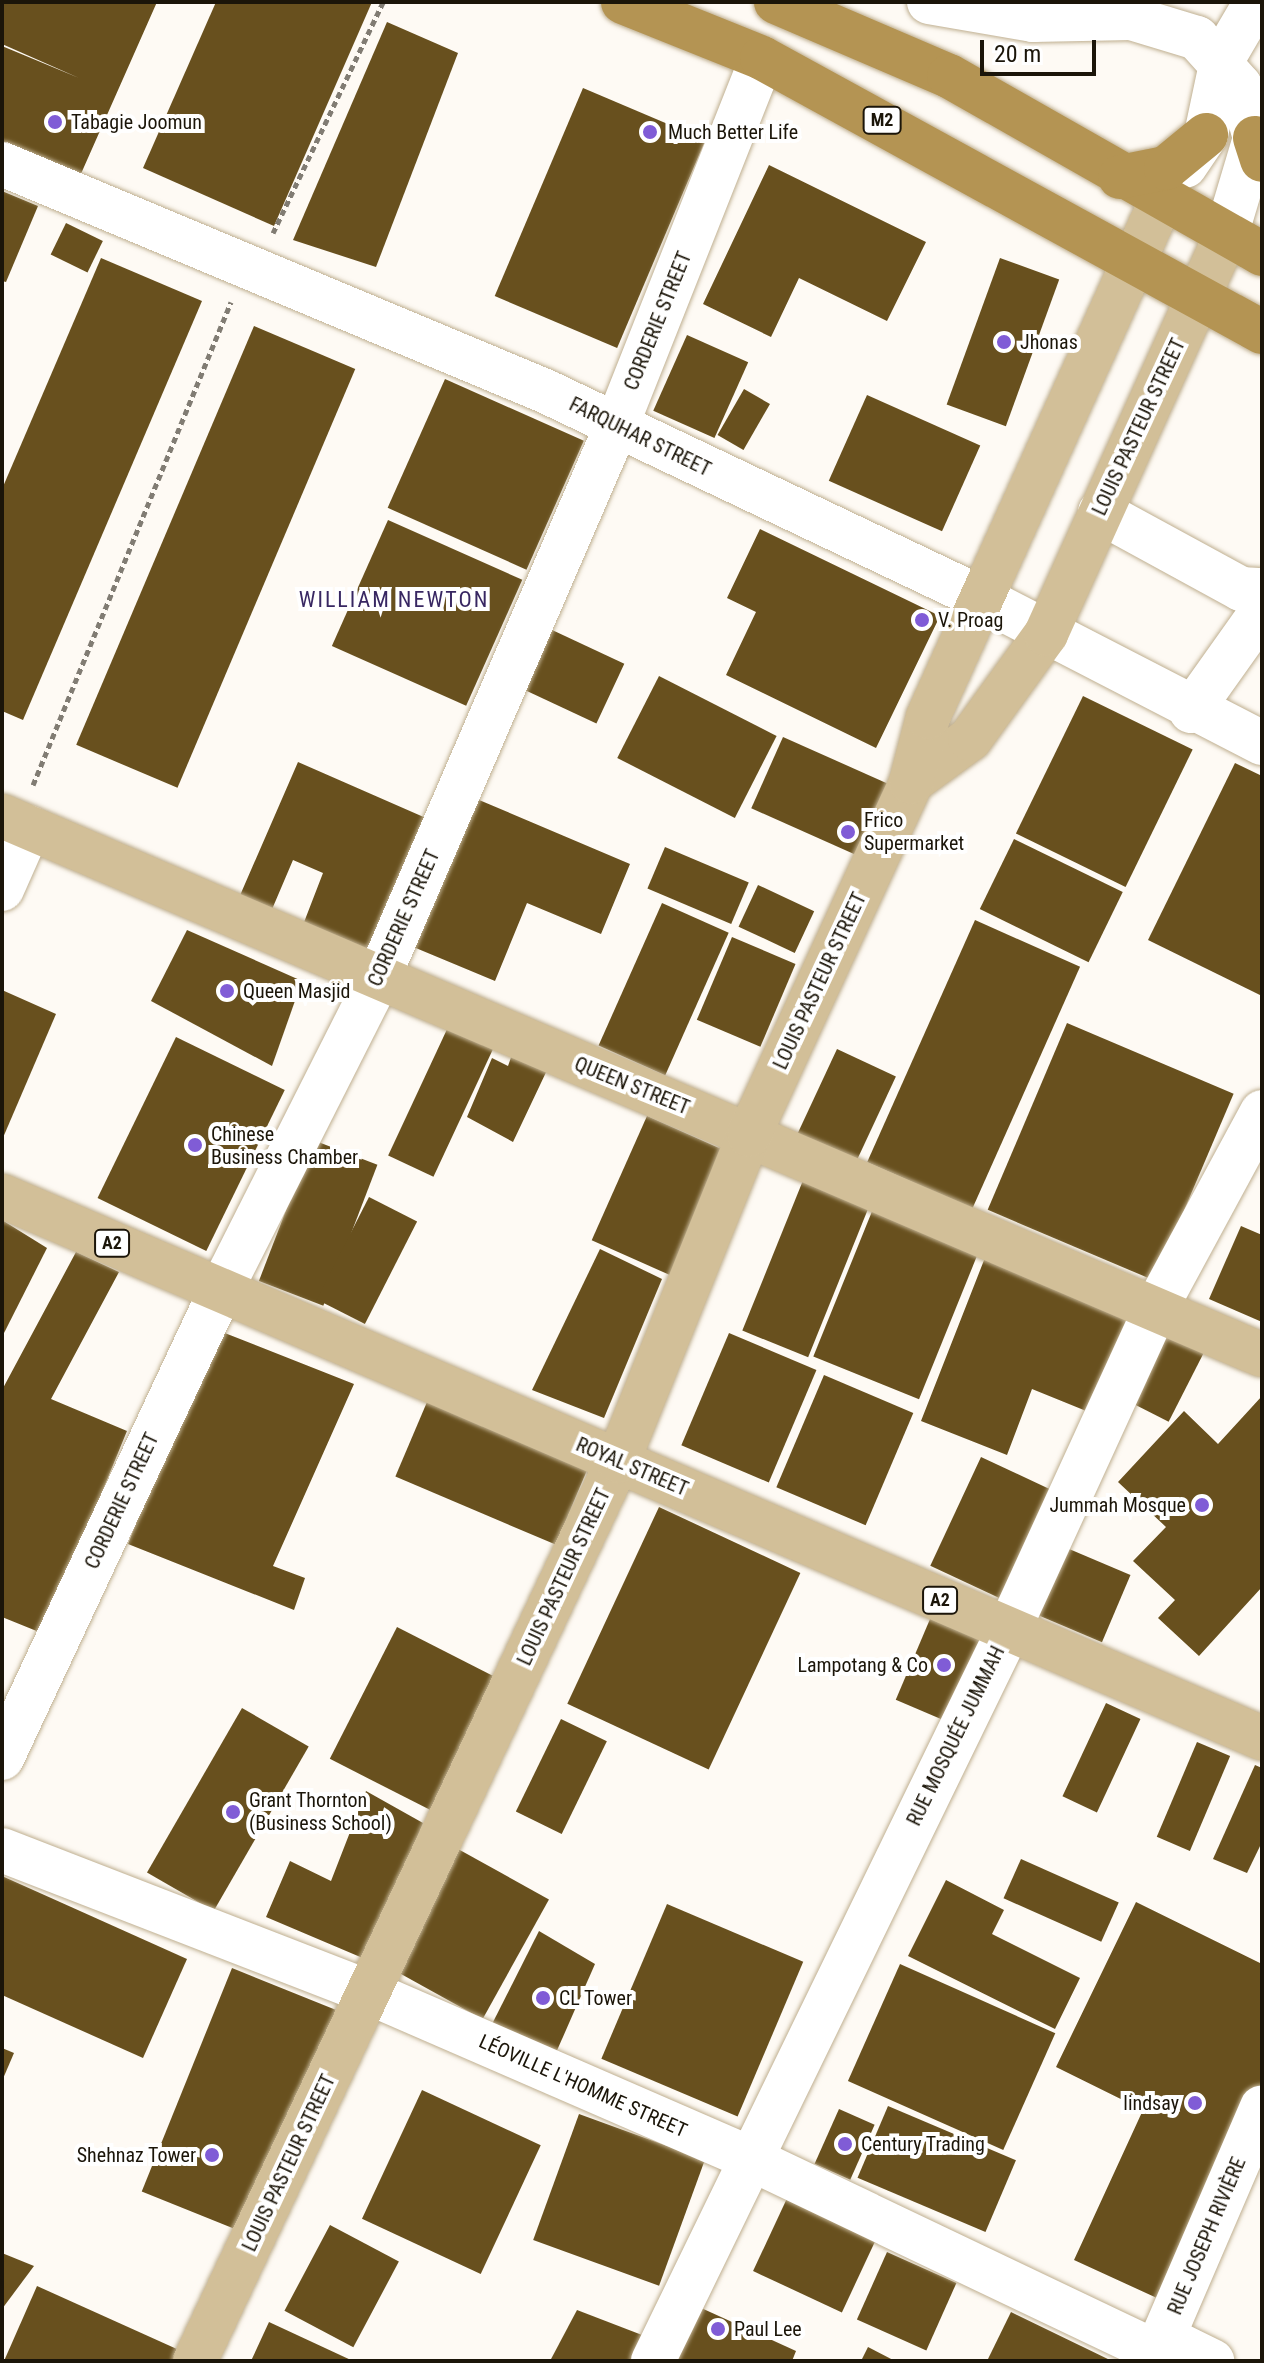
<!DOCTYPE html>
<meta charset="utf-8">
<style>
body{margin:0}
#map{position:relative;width:1264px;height:2363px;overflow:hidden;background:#fefaf4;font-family:"Roboto Condensed",sans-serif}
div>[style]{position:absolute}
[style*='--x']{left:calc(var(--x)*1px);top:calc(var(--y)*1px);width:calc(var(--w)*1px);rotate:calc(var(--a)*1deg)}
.building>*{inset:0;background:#68501e;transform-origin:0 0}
.path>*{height:5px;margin-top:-2.5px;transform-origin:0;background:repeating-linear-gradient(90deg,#817c73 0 6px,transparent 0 10px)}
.roads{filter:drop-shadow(0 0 2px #bfaf90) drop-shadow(0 0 2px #bfaf90)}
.minor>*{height:44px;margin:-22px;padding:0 22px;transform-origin:22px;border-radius:22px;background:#fff}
.major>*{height:44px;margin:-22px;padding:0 22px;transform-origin:22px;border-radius:22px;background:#d2bf98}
.highway>*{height:44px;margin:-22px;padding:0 22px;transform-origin:22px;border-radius:22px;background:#b49453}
.dots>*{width:22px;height:22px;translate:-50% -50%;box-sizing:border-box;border:4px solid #fff;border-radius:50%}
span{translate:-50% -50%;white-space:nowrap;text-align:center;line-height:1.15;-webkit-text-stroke:8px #fff;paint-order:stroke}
.shield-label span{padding:2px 6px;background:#fff;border:2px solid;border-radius:6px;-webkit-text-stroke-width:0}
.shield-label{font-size:18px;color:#1b1509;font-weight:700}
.poi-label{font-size:20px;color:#1b1509}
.left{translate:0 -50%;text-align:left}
.right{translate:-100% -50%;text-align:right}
.street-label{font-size:20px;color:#1b1509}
.neighbourhood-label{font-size:22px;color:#382762;letter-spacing:2px}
.frame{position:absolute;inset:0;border:4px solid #1b1509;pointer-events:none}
.scale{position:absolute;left:980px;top:40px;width:116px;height:36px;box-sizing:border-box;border:4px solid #1b1509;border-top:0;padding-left:10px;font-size:24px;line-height:28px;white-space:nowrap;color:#1b1509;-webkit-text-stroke:6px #fff;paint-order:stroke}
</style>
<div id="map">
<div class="building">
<div style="clip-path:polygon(2px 2px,157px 2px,80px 176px,2px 142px,2px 46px,79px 78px,2px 44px)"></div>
<div style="clip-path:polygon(216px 2px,372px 2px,274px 226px,143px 168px)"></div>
<div style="clip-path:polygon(387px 22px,458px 53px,376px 267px,293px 240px)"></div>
<div style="left:583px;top:88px;width:133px;height:226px;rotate:23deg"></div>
<div style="clip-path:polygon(769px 165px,926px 242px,887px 321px,799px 278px,771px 337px,703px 304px)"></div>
<div style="clip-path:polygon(2px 191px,38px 206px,6px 282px,2px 281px)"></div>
<div style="left:66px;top:223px;width:41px;height:35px;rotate:26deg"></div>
<div style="clip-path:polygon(101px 258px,202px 301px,23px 720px,2px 711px,2px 489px)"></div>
<div style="left:1000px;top:258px;width:63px;height:156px;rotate:20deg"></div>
<div style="left:254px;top:326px;width:110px;height:455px;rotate:23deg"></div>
<div style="left:687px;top:335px;width:67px;height:83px;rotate:24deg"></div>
<div style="left:445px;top:379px;width:152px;height:141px;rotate:24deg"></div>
<div style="left:744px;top:389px;width:30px;height:53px;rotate:30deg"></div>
<div style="left:867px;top:395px;width:124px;height:94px;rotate:24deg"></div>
<div style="left:388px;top:520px;width:147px;height:138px;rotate:24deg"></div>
<div style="clip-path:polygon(760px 529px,940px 616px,876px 748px,726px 675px,756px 612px,727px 598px)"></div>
<div style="left:550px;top:629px;width:82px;height:66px;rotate:25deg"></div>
<div style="left:659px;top:676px;width:132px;height:92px;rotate:27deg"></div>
<div style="left:1083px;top:696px;width:122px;height:153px;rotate:26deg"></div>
<div style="left:783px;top:737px;width:124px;height:78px;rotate:24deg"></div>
<div style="clip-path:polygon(298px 762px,435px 822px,367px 955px,301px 930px,323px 873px,293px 860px,270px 914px,238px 900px)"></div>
<div style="clip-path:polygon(1235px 763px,1262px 776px,1262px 996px,1148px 940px)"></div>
<div style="clip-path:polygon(472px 797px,630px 864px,601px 934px,527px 903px,495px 981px,411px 946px)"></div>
<div style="left:1014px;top:839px;width:121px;height:78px;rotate:26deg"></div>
<div style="left:665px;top:847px;width:91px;height:45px;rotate:23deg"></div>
<div style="left:758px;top:885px;width:62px;height:46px;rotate:25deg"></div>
<div style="left:662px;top:903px;width:73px;height:156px;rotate:24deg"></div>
<div style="left:975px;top:920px;width:115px;height:265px;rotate:24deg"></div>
<div style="clip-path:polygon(187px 930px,302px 981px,272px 1066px,151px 1001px)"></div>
<div style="left:732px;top:937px;width:69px;height:90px;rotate:23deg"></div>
<div style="clip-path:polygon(2px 990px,56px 1014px,2px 1140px)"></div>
<div style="left:1067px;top:1023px;width:181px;height:203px;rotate:23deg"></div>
<div style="left:449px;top:1025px;width:50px;height:144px;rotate:25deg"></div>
<div style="left:176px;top:1037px;width:121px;height:179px;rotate:26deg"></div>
<div style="clip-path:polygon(515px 1046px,549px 1066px,513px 1142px,467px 1117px,492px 1058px,508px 1066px)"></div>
<div style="left:837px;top:1049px;width:65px;height:99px;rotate:25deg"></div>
<div style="left:647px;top:1116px;width:114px;height:136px;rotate:24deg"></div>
<div style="left:313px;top:1140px;width:69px;height:151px;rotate:21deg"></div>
<div style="left:806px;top:1173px;width:71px;height:170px;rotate:22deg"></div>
<div style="left:369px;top:1197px;width:54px;height:115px;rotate:27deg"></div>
<div style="left:877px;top:1199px;width:114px;height:170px;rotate:22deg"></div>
<div style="clip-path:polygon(2px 1220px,47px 1248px,2px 1337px)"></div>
<div style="clip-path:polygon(1241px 1226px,1262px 1235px,1262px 1322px,1209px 1299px)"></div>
<div style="clip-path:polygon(600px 1249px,662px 1279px,604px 1418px,532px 1390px)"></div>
<div style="clip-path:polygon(988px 1250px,1143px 1313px,1101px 1417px,1032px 1389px,1007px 1455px,921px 1421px)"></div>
<div style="clip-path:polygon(76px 1252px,119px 1272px,51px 1399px,127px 1431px,44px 1634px,2px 1617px,2px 1390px)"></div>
<div style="left:1160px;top:1322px;width:53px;height:85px;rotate:27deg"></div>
<div style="clip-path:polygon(212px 1328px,354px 1384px,273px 1566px,305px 1578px,294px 1610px,128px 1544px)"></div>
<div style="left:729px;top:1333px;width:95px;height:122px;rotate:23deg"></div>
<div style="left:824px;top:1375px;width:97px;height:122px;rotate:23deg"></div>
<div style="clip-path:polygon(1262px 1396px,1262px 1587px,1199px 1656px,1158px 1618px,1175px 1600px,1133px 1561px,1166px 1527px,1118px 1482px,1184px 1411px,1218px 1444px)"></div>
<div style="left:427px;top:1402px;width:174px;height:81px;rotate:23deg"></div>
<div style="left:981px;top:1457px;width:79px;height:120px;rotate:25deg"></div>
<div style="left:659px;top:1507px;width:156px;height:217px;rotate:25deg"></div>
<div style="left:1055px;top:1543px;width:82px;height:73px;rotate:23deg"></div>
<div style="left:936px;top:1605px;width:63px;height:103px;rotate:23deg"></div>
<div style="left:397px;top:1627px;width:114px;height:148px;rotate:27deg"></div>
<div style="left:1106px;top:1703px;width:38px;height:103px;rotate:25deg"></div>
<div style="left:242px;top:1708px;width:77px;height:190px;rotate:30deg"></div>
<div style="left:561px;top:1719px;width:51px;height:103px;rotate:26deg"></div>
<div style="left:1197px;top:1742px;width:36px;height:103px;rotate:23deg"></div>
<div style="clip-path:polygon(1255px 1765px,1262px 1768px,1262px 1842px,1247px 1873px,1213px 1859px)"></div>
<div style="clip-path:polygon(366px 1791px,423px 1823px,365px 1959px,266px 1917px,290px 1861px,331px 1881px)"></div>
<div style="left:458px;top:1849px;width:104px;height:137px;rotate:29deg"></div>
<div style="left:1021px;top:1859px;width:107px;height:43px;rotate:24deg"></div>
<div style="clip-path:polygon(2px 1876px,187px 1959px,143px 2058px,2px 1995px)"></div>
<div style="clip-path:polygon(946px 1880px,1004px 1910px,992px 1934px,1080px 1978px,1055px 2029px,908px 1956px)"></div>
<div style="clip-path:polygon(1136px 1902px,1262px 1964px,1262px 2097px,1170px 2304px,1074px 2260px,1143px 2110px,1056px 2067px)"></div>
<div style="left:667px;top:1904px;width:148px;height:168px;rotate:23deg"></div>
<div style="clip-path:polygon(539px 1931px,595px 1964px,555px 2055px,488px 2032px)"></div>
<div style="left:900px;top:1964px;width:170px;height:128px;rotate:24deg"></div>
<div style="left:232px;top:1968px;width:127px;height:241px;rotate:22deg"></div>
<div style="clip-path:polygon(2px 2048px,14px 2053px,2px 2081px)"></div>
<div style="left:422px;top:2090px;width:131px;height:142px;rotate:25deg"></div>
<div style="left:888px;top:2106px;width:139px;height:78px;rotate:23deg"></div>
<div style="left:839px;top:2109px;width:39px;height:60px;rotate:24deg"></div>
<div style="left:579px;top:2114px;width:134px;height:134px;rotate:20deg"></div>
<div style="left:789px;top:2194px;width:98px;height:85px;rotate:25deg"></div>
<div style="left:330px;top:2225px;width:78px;height:97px;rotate:28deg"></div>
<div style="left:887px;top:2252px;width:76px;height:74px;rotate:24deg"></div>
<div style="clip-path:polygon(2px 2253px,34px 2266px,2px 2309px)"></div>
<div style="clip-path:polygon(37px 2286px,179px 2350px,174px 2361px,4px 2361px)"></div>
<div style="clip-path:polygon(699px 2307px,796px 2351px,792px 2361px,674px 2361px)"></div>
<div style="clip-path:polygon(577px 2310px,642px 2335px,631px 2361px,550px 2361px)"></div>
<div style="clip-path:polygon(1011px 2312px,1112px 2361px,987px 2361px)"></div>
<div style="clip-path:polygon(269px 2322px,353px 2361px,251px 2361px)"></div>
<div style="clip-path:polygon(868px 2347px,895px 2361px,861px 2361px)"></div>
</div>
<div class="path">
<div style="--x:273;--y:233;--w:256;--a:-64.5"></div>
<div style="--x:33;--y:785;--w:522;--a:-67.71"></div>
</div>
<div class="roads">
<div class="minor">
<div style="--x:929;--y:2;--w:106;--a:9.8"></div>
<div style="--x:1033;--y:20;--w:98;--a:-1.2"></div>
<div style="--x:1131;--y:18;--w:69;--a:16.9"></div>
<div style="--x:1197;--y:38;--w:64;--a:48.1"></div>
<div style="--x:1240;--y:86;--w:54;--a:73.9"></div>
<div style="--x:1255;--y:138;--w:101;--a:106.6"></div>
<div style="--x:2;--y:164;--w:589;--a:22.69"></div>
<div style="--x:545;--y:391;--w:487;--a:25.4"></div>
<div style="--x:985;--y:600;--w:312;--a:27.3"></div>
<div style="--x:1185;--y:166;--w:37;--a:-56"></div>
<div style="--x:1206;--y:135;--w:77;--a:-78"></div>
<div style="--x:1222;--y:60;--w:67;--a:-59.6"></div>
<div style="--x:1100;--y:512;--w:161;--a:28.6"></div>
<div style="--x:1241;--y:589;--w:21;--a:3"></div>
<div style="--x:1191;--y:711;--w:123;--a:-54.6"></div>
<div style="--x:2;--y:889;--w:67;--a:-66.1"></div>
<div style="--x:2;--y:1758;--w:517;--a:-64.92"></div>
<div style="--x:221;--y:1290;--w:346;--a:-63.2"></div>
<div style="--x:377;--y:981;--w:603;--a:-66.66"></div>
<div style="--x:616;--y:427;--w:397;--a:-68.4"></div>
<div style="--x:2;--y:1850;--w:395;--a:21.2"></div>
<div style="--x:370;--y:1993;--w:411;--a:23.5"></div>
<div style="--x:747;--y:2157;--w:448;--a:25.5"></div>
<div style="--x:1163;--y:2337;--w:55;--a:26.1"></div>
<div style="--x:653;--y:2361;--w:814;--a:-64.06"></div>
<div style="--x:1009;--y:1629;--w:351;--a:-65.4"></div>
<div style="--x:1155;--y:1310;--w:225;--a:-61.6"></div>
<div style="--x:1145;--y:2361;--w:30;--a:-53"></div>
<div style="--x:1163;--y:2337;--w:250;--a:-66.7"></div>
</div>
<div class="major">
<div style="--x:911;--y:782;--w:73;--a:-36.1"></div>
<div style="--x:970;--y:739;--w:130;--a:-54.1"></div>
<div style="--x:1046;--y:634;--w:438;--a:-65.7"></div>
<div style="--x:2;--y:816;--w:1370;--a:23.16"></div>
<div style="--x:2;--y:1196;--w:1372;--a:23.28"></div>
<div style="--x:195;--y:2361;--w:994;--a:-64.83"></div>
<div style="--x:618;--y:1461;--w:351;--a:-68.1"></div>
<div style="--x:749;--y:1135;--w:388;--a:-65.3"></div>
<div style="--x:911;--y:782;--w:67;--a:-75.3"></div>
<div style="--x:928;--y:717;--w:568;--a:-65.69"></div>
</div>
<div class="highway">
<div style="--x:623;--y:2;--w:150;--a:21.9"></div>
<div style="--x:762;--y:58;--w:570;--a:28.72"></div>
<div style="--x:776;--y:2;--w:188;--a:23.2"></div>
<div style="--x:949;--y:76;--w:360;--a:29.6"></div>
<div style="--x:1255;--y:138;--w:23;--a:72"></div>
<div style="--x:1120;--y:177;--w:47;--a:-11.1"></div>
<div style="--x:1166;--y:168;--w:52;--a:-39.5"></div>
</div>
</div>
<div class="dots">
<div style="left:55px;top:122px;background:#805cd6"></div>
<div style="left:650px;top:132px;background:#805cd6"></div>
<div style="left:1004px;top:342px;background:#805cd6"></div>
<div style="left:922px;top:620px;background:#805cd6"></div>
<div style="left:848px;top:832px;background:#805cd6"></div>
<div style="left:227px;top:991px;background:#805cd6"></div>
<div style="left:195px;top:1145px;background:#805cd6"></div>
<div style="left:1202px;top:1505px;background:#805cd6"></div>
<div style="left:944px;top:1665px;background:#805cd6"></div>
<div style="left:233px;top:1812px;background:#805cd6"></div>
<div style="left:543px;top:1998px;background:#805cd6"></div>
<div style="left:1195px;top:2103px;background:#805cd6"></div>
<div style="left:845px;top:2144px;background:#805cd6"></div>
<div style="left:212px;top:2155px;background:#805cd6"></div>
<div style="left:718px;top:2329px;background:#805cd6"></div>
</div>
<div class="shield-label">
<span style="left:882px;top:120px">M2</span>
<span style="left:112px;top:1243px">A2</span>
<span style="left:940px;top:1600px">A2</span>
</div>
<div class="poi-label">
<span class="left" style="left:71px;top:122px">Tabagie Joomun</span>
<span class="left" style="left:668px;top:132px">Much Better Life</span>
<span class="left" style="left:1020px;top:342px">Jhonas</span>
<span class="left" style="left:938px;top:620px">V. Proag</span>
<span class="left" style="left:864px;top:832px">Frico<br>Supermarket</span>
<span class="left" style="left:243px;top:991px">Queen Masjid</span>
<span class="left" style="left:211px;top:1146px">Chinese<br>Business Chamber</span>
<span class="right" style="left:1186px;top:1505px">Jummah Mosque</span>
<span class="right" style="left:928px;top:1665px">Lampotang &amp; Co</span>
<span class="left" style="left:249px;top:1812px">Grant Thornton<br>(Business School)</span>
<span class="left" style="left:559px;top:1998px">CL Tower</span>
<span class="right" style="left:1179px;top:2103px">lindsay</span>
<span class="left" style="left:861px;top:2144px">Century Trading</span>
<span class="right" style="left:196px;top:2155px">Shehnaz Tower</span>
<span class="left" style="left:734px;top:2329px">Paul Lee</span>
</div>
<div class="street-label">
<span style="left:658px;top:321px;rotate:-68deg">CORDERIE STREET</span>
<span style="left:1139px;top:427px;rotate:-65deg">LOUIS PASTEUR STREET</span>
<span style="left:640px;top:437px;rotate:26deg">FARQUHAR STREET</span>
<span style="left:404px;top:918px;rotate:-66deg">CORDERIE STREET</span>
<span style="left:820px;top:981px;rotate:-65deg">LOUIS PASTEUR STREET</span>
<span style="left:632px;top:1086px;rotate:22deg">QUEEN STREET</span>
<span style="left:632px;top:1467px;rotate:23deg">ROYAL STREET</span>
<span style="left:122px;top:1501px;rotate:-65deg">CORDERIE STREET</span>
<span style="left:564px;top:1577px;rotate:-65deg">LOUIS PASTEUR STREET</span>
<span style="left:956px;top:1736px;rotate:-64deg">RUE MOSQUÉE JUMMAH</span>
<span style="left:583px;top:2086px;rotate:24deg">LÉOVILLE L'HOMME STREET</span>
<span style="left:289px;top:2163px;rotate:-65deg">LOUIS PASTEUR STREET</span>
<span style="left:1207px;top:2236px;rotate:-67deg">RUE JOSEPH RIVIÈRE</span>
</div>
<div class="neighbourhood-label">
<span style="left:394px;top:600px">WILLIAM NEWTON</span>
</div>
<div class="frame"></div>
<div class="scale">20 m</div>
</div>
